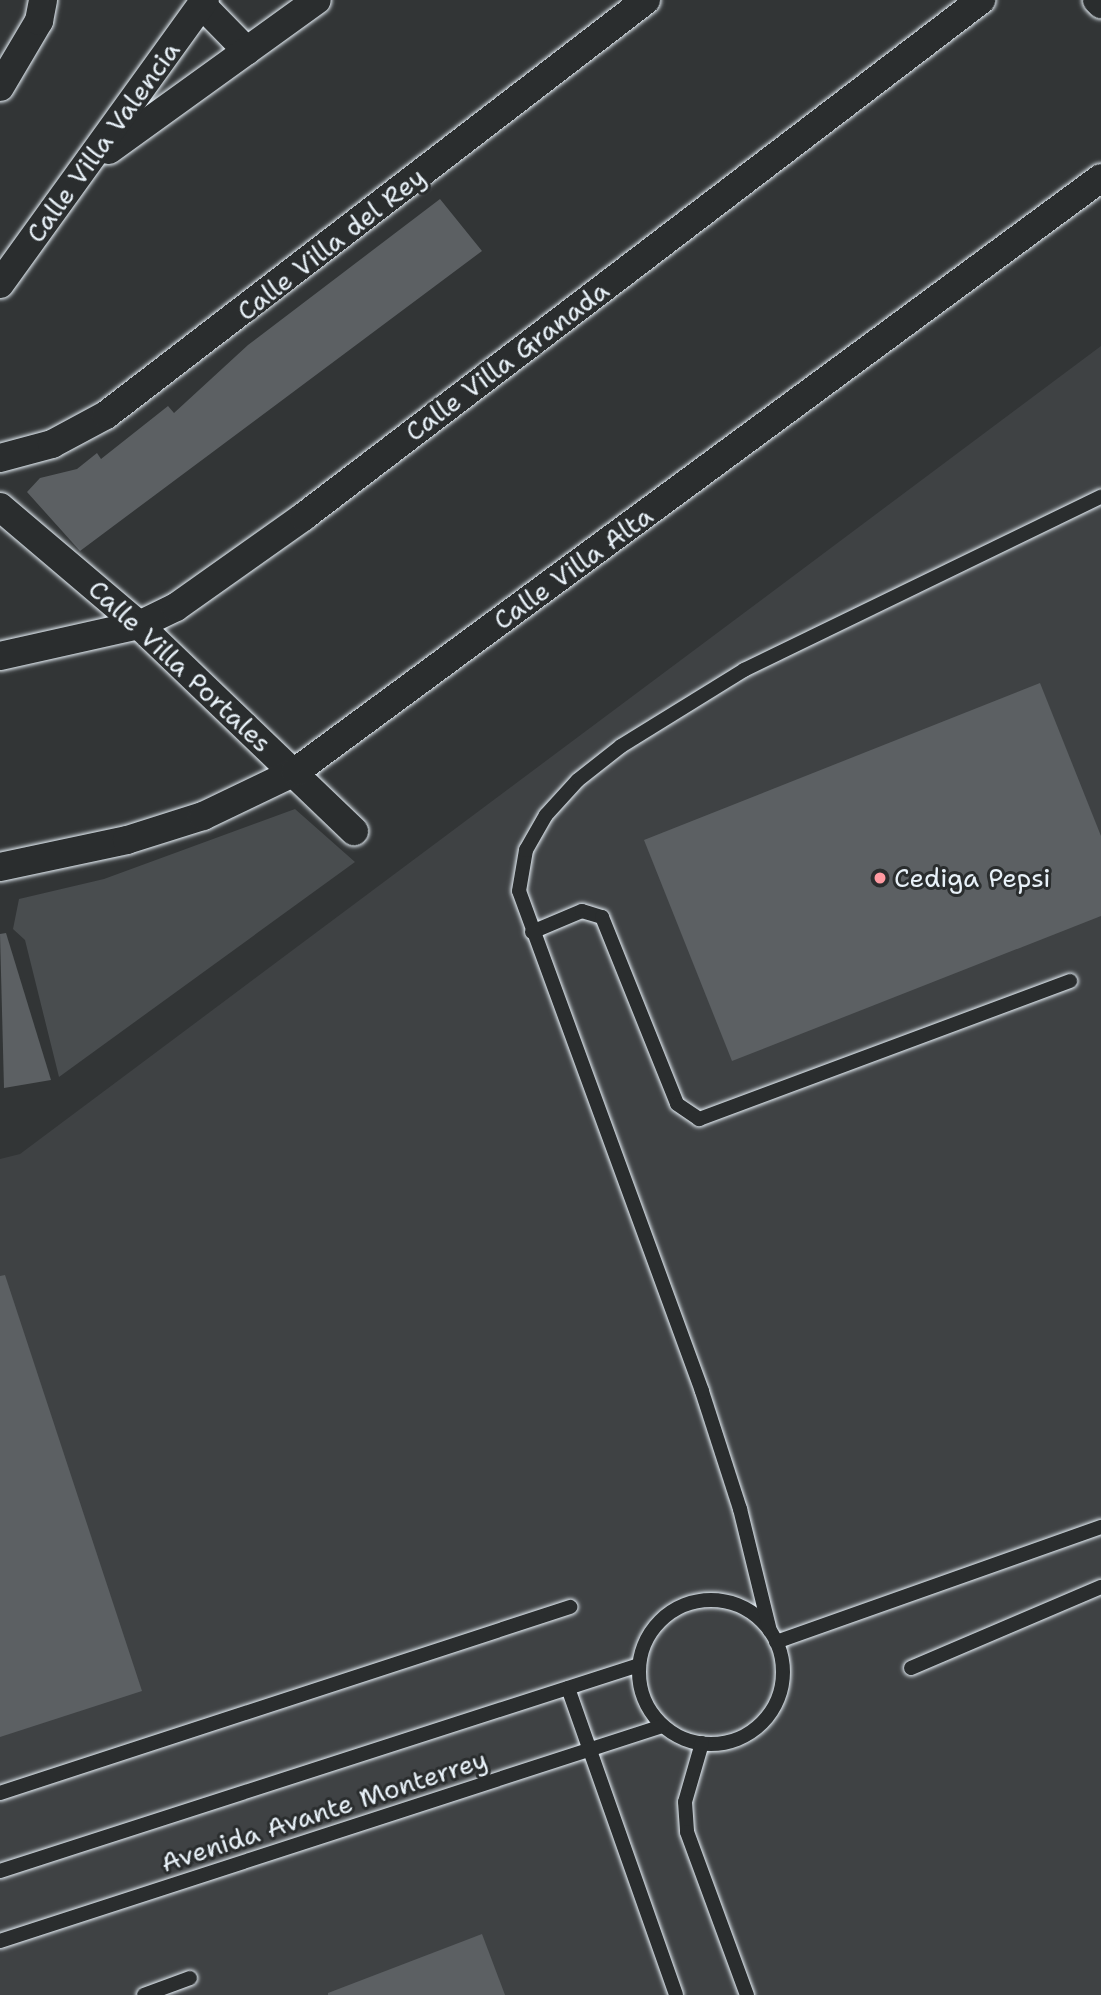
<!DOCTYPE html>
<style>
body{margin:0}
#map{position:relative;width:1101px;height:1995px;overflow:hidden;background:#323536;font-family:"Shantell Sans",sans-serif}
div>[style]{position:absolute}
[style*='--x']{left:calc(var(--x)*1px);top:calc(var(--y)*1px);width:calc(var(--w)*1px);rotate:calc(var(--a)*1deg)}
.built>*{inset:0;background:#3f4244}
.green>*{inset:0;background:#494d4f}
.building>*{inset:0;background:#5c6063}
.roads{filter:drop-shadow(0 0 2px #e8f1f8) drop-shadow(0 0 2px #e8f1f8)}
.service>*{height:14px;margin:-7px;padding:0 7px;transform-origin:7px;border-radius:7px;background:#2a2d2e}
.service>.ring{margin:-7px;padding:0;box-sizing:content-box;background:none;border:14px solid #2a2d2e;border-radius:50%}
.minor>*{height:28px;margin:-14px;padding:0 14px;transform-origin:14px;border-radius:14px;background:#2a2d2e}
.dots>*{width:19px;height:19px;translate:-50% -50%;box-sizing:border-box;border:4px solid #2a2d2e;border-radius:50%}
span{translate:-50% -50%;white-space:nowrap;text-align:center;line-height:1.15;-webkit-text-stroke:6px #2a2d2e;paint-order:stroke}
.street-label{font-size:26px;color:#e8f1f8}
.poi-label{font-size:26px;color:#e8f1f8}
.left{translate:0 -50%;text-align:left}
</style>
<div id="map">
<div class="built">
<div style="clip-path:polygon(1101px 346px,1101px 1995px,0 1995px,0 1159px,20px 1154px)"></div>
</div>
<div class="green">
<div style="clip-path:polygon(295px 809px,355px 862px,59px 1077px,25px 940px,13px 929px,19px 899px,104px 879px)"></div>
</div>
<div class="building">
<div style="clip-path:polygon(440px 199px,482px 251px,80px 551px,27px 492px,40px 478px,77px 469px,97px 453px,101px 459px,168px 406px,174px 413px,248px 345px)"></div>
<div style="clip-path:polygon(1040px 683px,1101px 836px,1101px 916px,732px 1061px,644px 840px)"></div>
<div style="clip-path:polygon(6px 933px,51px 1080px,4px 1088px,0 934px)"></div>
<div style="clip-path:polygon(5px 1275px,142px 1691px,0 1737px,0 1276px)"></div>
<div style="clip-path:polygon(482px 1934px,505px 1995px,328px 1995px,328px 1993px)"></div>
</div>
<div class="roads">
<div class="service">
<div style="--x:532;--y:932;--w:54;--a:-22.8"></div>
<div style="--x:582;--y:911;--w:21;--a:17"></div>
<div style="--x:602;--y:917;--w:201;--a:68.1"></div>
<div style="--x:677;--y:1104;--w:27;--a:34"></div>
<div style="--x:699;--y:1119;--w:396;--a:-20.4"></div>
<div class="ring" style="left:639px;top:1600px;width:130px;height:130px"></div>
<div style="--x:770;--y:1631;--w:126;--a:-103.8"></div>
<div style="--x:740;--y:1509;--w:124;--a:-107.9"></div>
<div style="--x:702;--y:1391;--w:532;--a:-110.1"></div>
<div style="--x:519;--y:891;--w:42;--a:-80.3"></div>
<div style="--x:526;--y:850;--w:40;--a:-60.3"></div>
<div style="--x:546;--y:815;--w:47;--a:-47.6"></div>
<div style="--x:578;--y:780;--w:55;--a:-38.3"></div>
<div style="--x:621;--y:746;--w:145;--a:-31.7"></div>
<div style="--x:744;--y:670;--w:397;--a:-25.9"></div>
<div style="--x:776;--y:1642;--w:345;--a:-19.5"></div>
<div style="--x:911;--y:1668;--w:207;--a:-23.1"></div>
<div style="--x:568;--y:1688;--w:325;--a:70.6"></div>
<div style="--x:702;--y:1743;--w:61;--a:106.1"></div>
<div style="--x:685;--y:1802;--w:30;--a:86"></div>
<div style="--x:687;--y:1832;--w:174;--a:69.8"></div>
<div style="--x:0;--y:1793;--w:600;--a:-18.07"></div>
<div style="--x:0;--y:1871;--w:671;--a:-17.87"></div>
<div style="--x:0;--y:1941;--w:696;--a:-17.99"></div>
<div style="--x:144;--y:1995;--w:49;--a:-20.3"></div>
</div>
<div class="minor">
<div style="--x:1097;--y:0;--w:6;--a:45"></div>
<div style="--x:202;--y:5;--w:64;--a:45.6"></div>
<div style="--x:0;--y:87;--w:77;--a:-59.4"></div>
<div style="--x:39;--y:21;--w:21;--a:-79"></div>
<div style="--x:109;--y:150;--w:256;--a:-35.8"></div>
<div style="--x:0;--y:284;--w:350;--a:-54.2"></div>
<div style="--x:0;--y:458;--w:54;--a:-15.1"></div>
<div style="--x:52;--y:444;--w:61;--a:-28.2"></div>
<div style="--x:106;--y:415;--w:681;--a:-37.54"></div>
<div style="--x:0;--y:507;--w:182;--a:40.3"></div>
<div style="--x:139;--y:625;--w:298;--a:43.8"></div>
<div style="--x:0;--y:656;--w:142;--a:-12.6"></div>
<div style="--x:139;--y:625;--w:41;--a:-25.9"></div>
<div style="--x:176;--y:607;--w:156;--a:-35.3"></div>
<div style="--x:303;--y:517;--w:853;--a:-37.33"></div>
<div style="--x:0;--y:867;--w:130;--a:-12"></div>
<div style="--x:127;--y:840;--w:80;--a:-17.5"></div>
<div style="--x:203;--y:816;--w:102;--a:-25.6"></div>
<div style="--x:295;--y:772;--w:1001;--a:-36.39"></div>
</div>
</div>
<div class="dots">
<div style="left:880px;top:878px;background:#ff9aa2"></div>
</div>
<div class="street-label">
<span style="left:103px;top:142px;rotate:-54deg">Calle Villa Valencia</span>
<span style="left:331px;top:244px;rotate:-38deg">Calle Villa del Rey</span>
<span style="left:507px;top:361px;rotate:-37deg">Calle Villa Granada</span>
<span style="left:573px;top:568px;rotate:-36deg">Calle Villa Alta</span>
<span style="left:180px;top:666px;rotate:43deg">Calle Villa Portales</span>
<span style="left:324px;top:1811px;rotate:-18deg">Avenida Avante Monterrey</span>
</div>
<div class="poi-label">
<span class="left" style="left:894px;top:878px">Cediga Pepsi</span>
</div>
</div>
